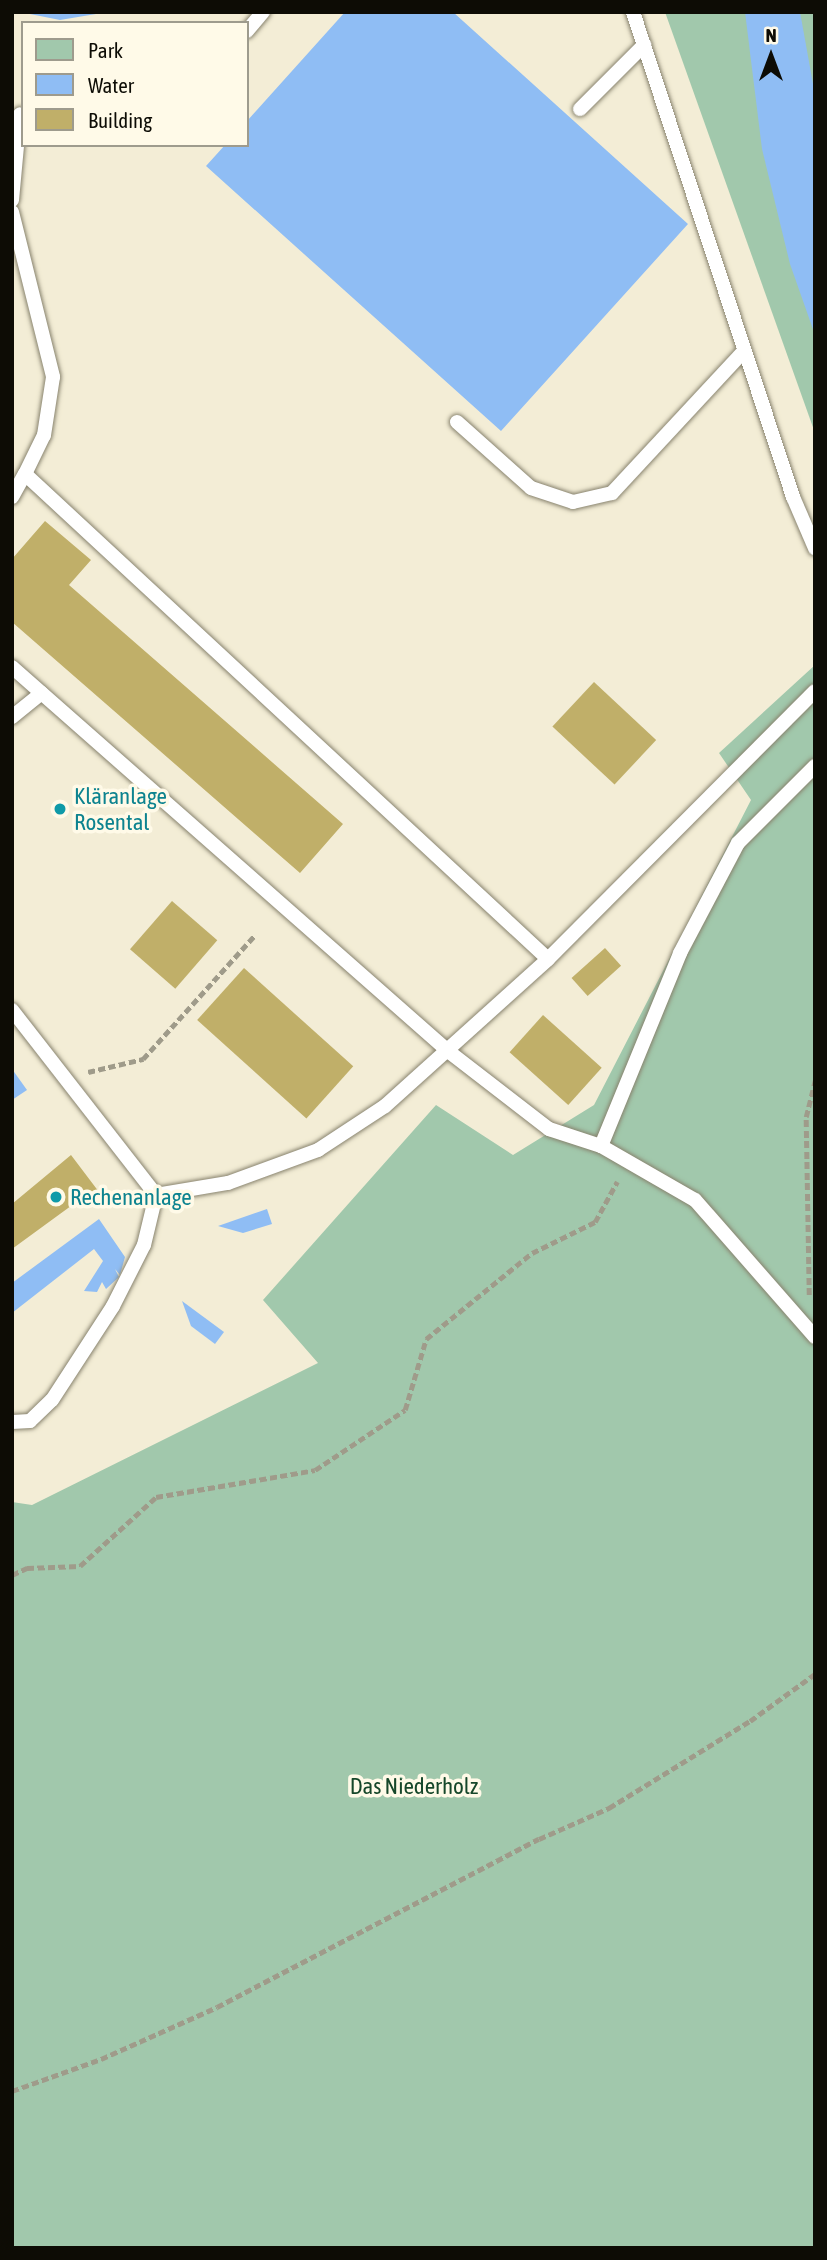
<!DOCTYPE html>
<meta charset="utf-8">
<style>
body{margin:0}
#map{position:relative;width:827px;height:2260px;overflow:hidden;background:#f3edd6;font-family:"Asap Condensed",sans-serif}
div>[style]{position:absolute}
[style*='--x']{left:calc(var(--x)*1px);top:calc(var(--y)*1px);width:calc(var(--w)*1px);rotate:calc(var(--a)*1deg)}
.green>*{inset:0;background:#a1c8ac}
.water>*{inset:0;background:#8fbdf4}
.building>*{inset:0;background:#c0af69;transform-origin:0 0}
.path>*{height:4.5px;margin-top:-2.25px;transform-origin:0;background:repeating-linear-gradient(90deg,#9f9b8a 0 7px,transparent 0 10.5px)}
.roads{filter:drop-shadow(0 0 2px #88836e) drop-shadow(0 0 2px #88836e)}
.lane>*{height:14px;margin:-7px;padding:0 7px;transform-origin:7px;border-radius:7px;background:#fff}
.dots>*{width:19px;height:19px;translate:-50% -50%;box-sizing:border-box;border:4px solid #fffae8;border-radius:50%}
span{translate:-50% -50%;white-space:nowrap;text-align:center;line-height:1.15;-webkit-text-stroke:7px #fffae8;paint-order:stroke}
.culture-label{font-size:23px;color:#0d838f}
.left{translate:0 -50%;text-align:left}
.park-label{font-size:23px;color:#16472a}
.frame{position:absolute;inset:0;border:14px solid #0d0c05;pointer-events:none}
.legend{position:absolute;left:21px;top:21px;width:228px;height:126px;box-sizing:border-box;background:#fffae8;border:2px solid #9e9b8d;margin:0;padding:9px 12px;list-style:none;font-size:21px;color:#0d0c05}
.legend li{display:flex;align-items:center;gap:14px;height:35px}
.legend b{width:35px;border:2px solid #9e9b8d}
.north{position:absolute;left:736px;top:21px;width:70px;height:70px;-webkit-text-stroke:5px #fffae8;paint-order:stroke;rotate:0deg;font-size:19px;font-weight:700;line-height:28px;text-align:center;color:#0d0c05}
.north::after{content:'';display:block;margin:auto;width:24px;height:32px;background:#0d0c05;clip-path:polygon(50% 0,100% 100%,50% 72%,0 100%)}
</style>
<div id="map">
<div class="green">
<div style="clip-path:polygon(665px 12px,815px 12px,815px 433px)"></div>
<div style="clip-path:polygon(815px 665px,815px 2248px,12px 2248px,12px 1502px,32px 1505px,318px 1363px,263px 1300px,436px 1105px,513px 1155px,594px 1105px,751px 800px,719px 753px)"></div>
</div>
<div class="water">
<div style="clip-path:polygon(20px 12px,108px 12px,60px 20px)"></div>
<div style="clip-path:polygon(345px 12px,453px 12px,688px 224px,501px 431px,206px 166px,225px 145px,247px 145px,247px 121px)"></div>
<div style="clip-path:polygon(745px 12px,800px 12px,815px 95px,815px 335px,790px 264px,762px 149px)"></div>
<div style="clip-path:polygon(12px 1069px,27px 1090px,12px 1100px)"></div>
<div style="clip-path:polygon(267px 1209px,272px 1224px,243px 1233px,218px 1226px)"></div>
<div style="clip-path:polygon(99px 1219px,125px 1257px,120px 1275px,115px 1269px,119px 1277px,106px 1289px,102px 1282px,97px 1292px,84px 1291px,103px 1261px,94px 1249px,12px 1313px,12px 1283px)"></div>
<div style="clip-path:polygon(182px 1301px,224px 1332px,215px 1344px,191px 1326px)"></div>
</div>
<div class="building">
<div style="clip-path:polygon(45px 521px,91px 560px,69px 585px,343px 824px,300px 873px,12px 622px,12px 559px)"></div>
<div style="left:594px;top:682px;width:85px;height:61px;rotate:43deg"></div>
<div style="left:172px;top:901px;width:60px;height:64px;rotate:41deg"></div>
<div style="left:605px;top:948px;width:24px;height:45px;rotate:48deg"></div>
<div style="left:244px;top:968px;width:147px;height:70px;rotate:42deg"></div>
<div style="left:543px;top:1015px;width:79px;height:50px;rotate:42deg"></div>
<div style="clip-path:polygon(71px 1155px,99px 1192px,78px 1207px,75px 1203px,12px 1249px,12px 1204px)"></div>
</div>
<div class="path">
<div style="--x:88;--y:1072;--w:57;--a:-13.3"></div>
<div style="--x:143;--y:1059;--w:167;--a:-47.9"></div>
<div style="--x:809;--y:1295;--w:178;--a:-91"></div>
<div style="--x:806;--y:1117;--w:38;--a:-76"></div>
<div style="--x:12;--y:1575;--w:17;--a:-25"></div>
<div style="--x:27;--y:1568;--w:53;--a:-2.2"></div>
<div style="--x:80;--y:1566;--w:103;--a:-42.2"></div>
<div style="--x:156;--y:1497;--w:161;--a:-9.6"></div>
<div style="--x:315;--y:1470;--w:108;--a:-33.7"></div>
<div style="--x:405;--y:1410;--w:74;--a:-73.5"></div>
<div style="--x:426;--y:1339;--w:136;--a:-39.1"></div>
<div style="--x:532;--y:1253;--w:70;--a:-26.2"></div>
<div style="--x:595;--y:1222;--w:46;--a:-61.2"></div>
<div style="--x:12;--y:2091;--w:95;--a:-19.8"></div>
<div style="--x:101;--y:2059;--w:127;--a:-24.1"></div>
<div style="--x:217;--y:2007;--w:363;--a:-27.6"></div>
<div style="--x:539;--y:1839;--w:77;--a:-23.9"></div>
<div style="--x:609;--y:1808;--w:166;--a:-31.7"></div>
<div style="--x:750;--y:1721;--w:80;--a:-35.9"></div>
</div>
<div class="roads">
<div class="lane">
<div style="--x:633;--y:12;--w:511;--a:71.74"></div>
<div style="--x:793;--y:497;--w:56;--a:66.7"></div>
<div style="--x:247;--y:31;--w:25;--a:-50"></div>
<div style="--x:580;--y:109;--w:91;--a:-45"></div>
<div style="--x:12;--y:200;--w:86;--a:-84.7"></div>
<div style="--x:12;--y:212;--w:170;--a:76"></div>
<div style="--x:53;--y:377;--w:59;--a:98.8"></div>
<div style="--x:44;--y:435;--w:43;--a:116"></div>
<div style="--x:25;--y:474;--w:713;--a:42.84"></div>
<div style="--x:457;--y:422;--w:99;--a:41.7"></div>
<div style="--x:531;--y:488;--w:44;--a:18.4"></div>
<div style="--x:573;--y:502;--w:40;--a:-13"></div>
<div style="--x:612;--y:493;--w:194;--a:-47.1"></div>
<div style="--x:12;--y:497;--w:26;--a:-61"></div>
<div style="--x:12;--y:667;--w:581;--a:41.37"></div>
<div style="--x:448;--y:1051;--w:128;--a:37.7"></div>
<div style="--x:549;--y:1129;--w:55;--a:18.1"></div>
<div style="--x:601;--y:1146;--w:108;--a:29.9"></div>
<div style="--x:695;--y:1200;--w:182;--a:48.8"></div>
<div style="--x:12;--y:717;--w:38;--a:-39"></div>
<div style="--x:12;--y:1010;--w:234;--a:52.1"></div>
<div style="--x:601;--y:1146;--w:209;--a:-67.7"></div>
<div style="--x:680;--y:953;--w:124;--a:-62.2"></div>
<div style="--x:738;--y:843;--w:109;--a:-45"></div>
<div style="--x:12;--y:1422;--w:18;--a:-3"></div>
<div style="--x:30;--y:1421;--w:30;--a:-44"></div>
<div style="--x:52;--y:1400;--w:112;--a:-57"></div>
<div style="--x:113;--y:1306;--w:68;--a:-63.1"></div>
<div style="--x:144;--y:1245;--w:51;--a:-76.5"></div>
<div style="--x:156;--y:1195;--w:73;--a:-9.5"></div>
<div style="--x:228;--y:1183;--w:96;--a:-20.1"></div>
<div style="--x:318;--y:1150;--w:80;--a:-33.3"></div>
<div style="--x:385;--y:1106;--w:219;--a:-42"></div>
<div style="--x:548;--y:959;--w:378;--a:-45.1"></div>
</div>
</div>
<div class="dots">
<div style="left:60px;top:809px;background:#0f9aa8"></div>
<div style="left:56px;top:1197px;background:#0f9aa8"></div>
</div>
<div class="culture-label">
<span class="left" style="left:74px;top:809px">Kläranlage<br>Rosental</span>
<span class="left" style="left:70px;top:1197px">Rechenanlage</span>
</div>
<div class="park-label">
<span style="left:414px;top:1786px">Das Niederholz</span>
</div>
<div class="frame"></div>
<ul class="legend">
<li><b style="height:19px;background:#a1c8ac"></b>Park</li>
<li><b style="height:19px;background:#8fbdf4"></b>Water</li>
<li><b style="height:19px;background:#c0af69"></b>Building</li>
</ul>
<div class="north">N</div>
</div>
